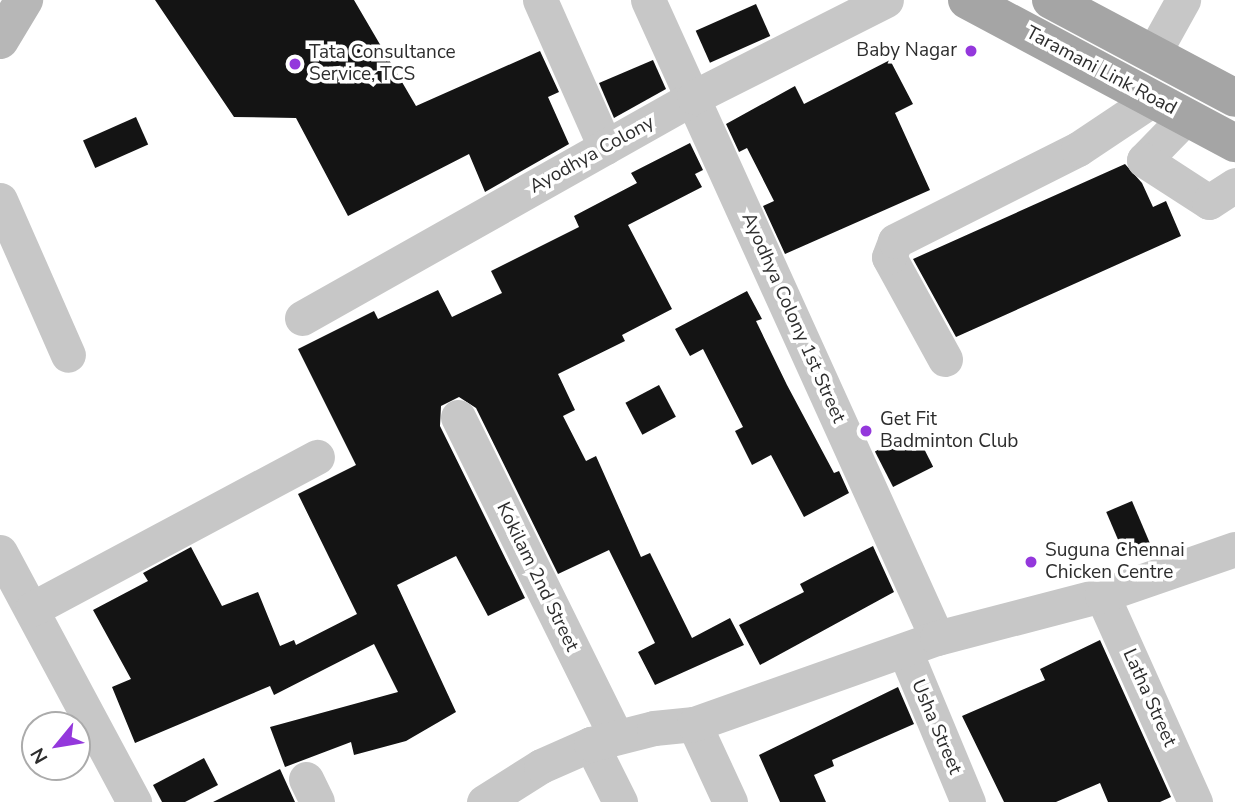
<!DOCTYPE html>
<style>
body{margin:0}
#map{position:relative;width:1235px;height:802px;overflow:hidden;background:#fff;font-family:"Nunito Sans",sans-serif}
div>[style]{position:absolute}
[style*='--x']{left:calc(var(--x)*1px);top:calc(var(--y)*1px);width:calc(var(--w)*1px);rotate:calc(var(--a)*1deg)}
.building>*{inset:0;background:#141414;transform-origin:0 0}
.street>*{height:35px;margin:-17.5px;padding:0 17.5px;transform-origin:17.5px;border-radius:17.5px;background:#c7c7c7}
.secondary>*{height:38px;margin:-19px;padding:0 19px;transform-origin:19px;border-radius:19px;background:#b7b7b7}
.primary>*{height:38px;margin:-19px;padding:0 19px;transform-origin:19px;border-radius:19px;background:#a5a5a5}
.dots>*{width:19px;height:19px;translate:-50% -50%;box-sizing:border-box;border:4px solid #fff;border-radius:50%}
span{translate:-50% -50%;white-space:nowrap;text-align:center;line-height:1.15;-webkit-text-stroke:7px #fff;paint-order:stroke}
.poi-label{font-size:19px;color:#2d2d2d}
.right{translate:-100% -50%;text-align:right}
.left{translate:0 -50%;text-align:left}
.street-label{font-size:19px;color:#2d2d2d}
.north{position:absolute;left:21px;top:711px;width:70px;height:70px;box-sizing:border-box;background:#fff;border:2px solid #ababab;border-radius:50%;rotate:240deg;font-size:19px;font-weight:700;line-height:28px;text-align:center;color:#2d2d2d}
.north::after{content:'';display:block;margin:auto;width:24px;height:32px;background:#9438dc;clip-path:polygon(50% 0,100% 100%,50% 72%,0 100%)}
</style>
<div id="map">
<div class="building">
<div style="clip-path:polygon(155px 0,354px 0,416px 106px,540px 51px,559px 92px,548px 97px,569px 144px,485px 192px,469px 154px,348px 216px,296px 118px,234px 117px)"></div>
<div style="left:756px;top:4px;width:35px;height:66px;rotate:66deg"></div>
<div style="clip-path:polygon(653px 60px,666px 89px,614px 118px,599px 83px)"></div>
<div style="clip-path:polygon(890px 60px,913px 104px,895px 113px,930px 190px,785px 254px,763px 206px,774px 201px,747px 148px,739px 152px,726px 124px,795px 86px,804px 104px)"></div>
<div style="left:136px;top:117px;width:30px;height:58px;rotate:66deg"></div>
<div style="clip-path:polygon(690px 143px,703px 170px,695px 174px,702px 187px,628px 225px,672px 309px,622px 335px,625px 341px,558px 374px,575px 410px,563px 416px,586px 461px,596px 456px,641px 557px,650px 553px,692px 638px,730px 618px,744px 645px,655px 685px,638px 652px,655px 643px,609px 550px,558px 574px,476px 408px,459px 397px,441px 406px,440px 426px,525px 598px,488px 616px,456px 556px,397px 585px,456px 712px,406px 741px,354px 755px,351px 742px,285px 767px,270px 727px,398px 692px,374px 644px,274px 695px,270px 686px,135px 743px,112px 687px,131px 679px,93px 610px,148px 581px,143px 573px,191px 547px,222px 606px,258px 592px,280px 646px,294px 640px,296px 645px,357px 614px,298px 494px,356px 465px,298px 349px,374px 311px,378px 319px,438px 290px,452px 317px,502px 293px,491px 271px,579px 227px,574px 216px,637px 183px,631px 173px)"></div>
<div style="clip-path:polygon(1125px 164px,1142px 183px,1153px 207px,1166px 201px,1181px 236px,956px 337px,913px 259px)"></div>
<div style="clip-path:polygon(747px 291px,762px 319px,756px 321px,787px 385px,834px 473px,839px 471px,849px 493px,804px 517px,771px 455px,752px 465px,735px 431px,743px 427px,703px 349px,690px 356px,675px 329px)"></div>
<div style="left:659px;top:385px;width:36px;height:38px;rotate:62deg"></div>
<div style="left:915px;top:431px;width:40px;height:45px;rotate:63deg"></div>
<div style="left:1132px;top:501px;width:48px;height:28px;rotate:67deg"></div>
<div style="clip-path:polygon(873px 546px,894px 592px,760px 665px,739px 625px,804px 592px,800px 584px)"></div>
<div style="clip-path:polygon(1100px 640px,1171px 797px,1160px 802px,1108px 802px,1100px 783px,1056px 802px,1004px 802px,962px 716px,1045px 680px,1040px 669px)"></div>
<div style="clip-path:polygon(898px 687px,914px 724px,832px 760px,834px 766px,814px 775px,826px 802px,780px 802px,759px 755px)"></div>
<div style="clip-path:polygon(204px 758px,218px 785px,185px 802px,162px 802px,153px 785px)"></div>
<div style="clip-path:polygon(280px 769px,295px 802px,213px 802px)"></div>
</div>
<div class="street">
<div style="--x:540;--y:0;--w:161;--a:66.1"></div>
<div style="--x:648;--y:0;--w:700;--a:65.63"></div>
<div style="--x:1153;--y:54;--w:62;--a:-60.9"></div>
<div style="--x:1186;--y:117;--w:60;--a:134.3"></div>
<div style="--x:1144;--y:160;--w:77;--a:32.9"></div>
<div style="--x:1209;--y:202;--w:31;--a:-33"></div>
<div style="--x:0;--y:200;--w:169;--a:66.3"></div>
<div style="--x:302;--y:318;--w:450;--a:-29.4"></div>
<div style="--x:694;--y:97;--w:215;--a:-26.8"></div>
<div style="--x:945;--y:359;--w:116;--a:-118.8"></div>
<div style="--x:889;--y:257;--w:17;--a:-69"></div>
<div style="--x:895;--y:241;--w:205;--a:-26.7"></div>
<div style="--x:1078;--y:149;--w:90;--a:-33.7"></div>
<div style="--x:458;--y:417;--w:357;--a:63.7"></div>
<div style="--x:0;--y:552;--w:284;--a:61.8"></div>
<div style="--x:1102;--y:595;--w:227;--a:65.8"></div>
<div style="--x:32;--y:609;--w:323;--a:-28.1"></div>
<div style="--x:905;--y:651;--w:164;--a:67.4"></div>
<div style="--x:694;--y:724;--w:86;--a:65.2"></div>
<div style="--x:591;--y:744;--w:65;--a:63.4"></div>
<div style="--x:306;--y:779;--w:25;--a:64"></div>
<div style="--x:484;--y:802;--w:67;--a:-32.3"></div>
<div style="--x:541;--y:766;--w:55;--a:-23.7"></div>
<div style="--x:591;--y:744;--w:65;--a:-14.3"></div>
<div style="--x:654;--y:728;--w:40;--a:-5.7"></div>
<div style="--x:694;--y:724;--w:258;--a:-19.5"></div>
<div style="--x:937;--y:638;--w:171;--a:-14.6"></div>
<div style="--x:1102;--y:595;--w:141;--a:-19.1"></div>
</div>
<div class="secondary">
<div style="--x:0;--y:40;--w:47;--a:-59"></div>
</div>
<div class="primary">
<div style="--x:967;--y:0;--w:304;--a:28.1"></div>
<div style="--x:1051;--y:0;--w:208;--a:28"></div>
</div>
<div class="dots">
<div style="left:971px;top:51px;background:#9438dc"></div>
<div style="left:295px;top:64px;background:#9438dc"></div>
<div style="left:866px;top:431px;background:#9438dc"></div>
<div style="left:1031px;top:562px;background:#9438dc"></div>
</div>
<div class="poi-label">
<span class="right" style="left:957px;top:51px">Baby Nagar</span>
<span class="left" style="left:309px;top:64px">Tata Consultance<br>Service, TCS</span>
<span class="left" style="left:880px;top:431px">Get Fit<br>Badminton Club</span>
<span class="left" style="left:1045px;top:562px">Suguna Chennai<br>Chicken Centre</span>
</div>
<div class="street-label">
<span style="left:1101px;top:71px;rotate:28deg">Taramani Link Road</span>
<span style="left:592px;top:155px;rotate:-29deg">Ayodhya Colony</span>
<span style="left:793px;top:318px;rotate:66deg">Ayodhya Colony 1st Street</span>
<span style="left:537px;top:577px;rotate:64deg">Kokilam 2nd Street</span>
<span style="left:1149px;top:698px;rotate:66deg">Latha Street</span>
<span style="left:936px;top:727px;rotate:67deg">Usha Street</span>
</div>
<div class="north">N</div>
</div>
